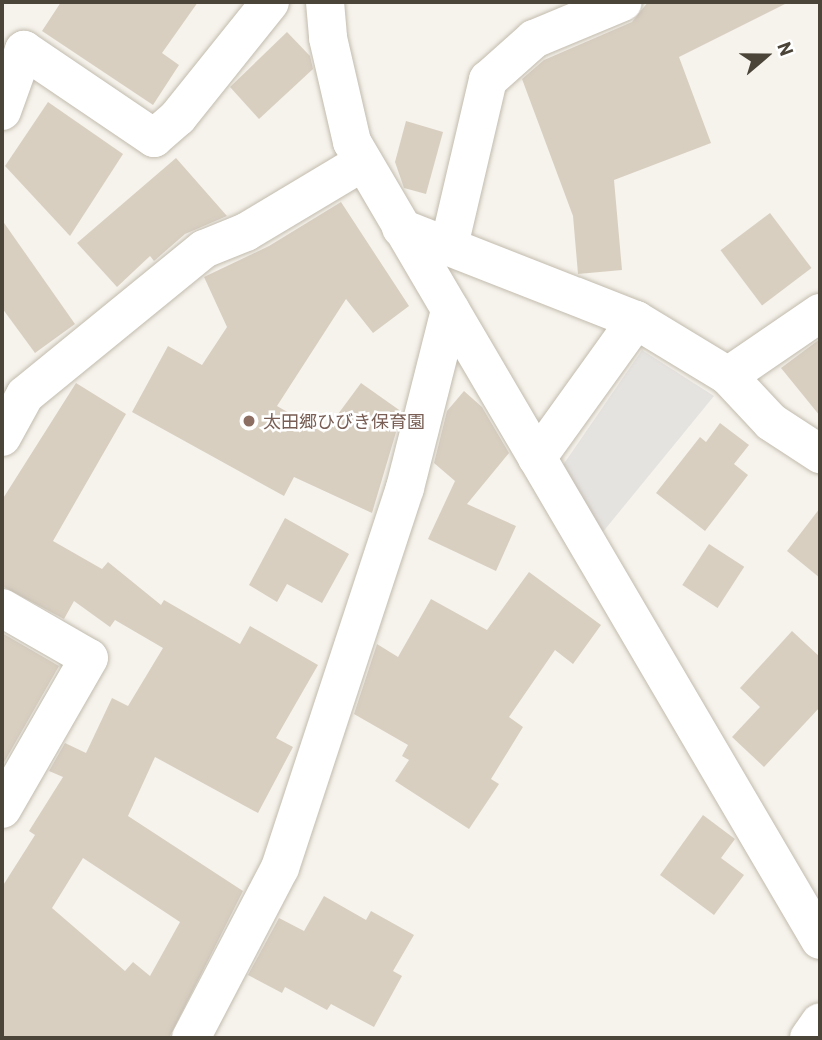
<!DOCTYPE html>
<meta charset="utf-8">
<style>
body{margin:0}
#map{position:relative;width:822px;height:1040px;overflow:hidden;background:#f6f3ec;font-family:Barlow,"Noto Sans JP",sans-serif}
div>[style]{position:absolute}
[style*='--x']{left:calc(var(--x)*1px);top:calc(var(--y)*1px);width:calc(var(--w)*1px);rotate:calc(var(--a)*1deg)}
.parking>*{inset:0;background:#e5e3e0}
.building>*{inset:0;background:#d8cfc1;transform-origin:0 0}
.roads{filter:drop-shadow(0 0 2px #c2bbae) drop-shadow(0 0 2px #c2bbae)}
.minor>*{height:38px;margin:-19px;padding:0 19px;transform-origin:19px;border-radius:19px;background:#fff}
.dots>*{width:19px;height:19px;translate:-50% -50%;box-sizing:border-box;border:4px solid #fff;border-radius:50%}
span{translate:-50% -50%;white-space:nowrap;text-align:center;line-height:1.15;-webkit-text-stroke:5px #fff;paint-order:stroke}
.education-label{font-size:18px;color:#785e54}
.left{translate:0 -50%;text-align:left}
.frame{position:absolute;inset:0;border:4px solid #4b4439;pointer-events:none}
.north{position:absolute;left:731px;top:21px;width:70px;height:70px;-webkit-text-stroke:5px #fff;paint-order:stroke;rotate:70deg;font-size:19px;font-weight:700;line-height:28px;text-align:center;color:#4b4439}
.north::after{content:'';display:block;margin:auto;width:24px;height:32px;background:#4b4439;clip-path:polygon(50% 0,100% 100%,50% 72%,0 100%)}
</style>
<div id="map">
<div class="parking">
<div style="clip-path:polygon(642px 350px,714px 396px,602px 533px,563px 465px)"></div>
</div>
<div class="building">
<div style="clip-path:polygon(61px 2px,198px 2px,162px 53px,179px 65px,153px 105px,42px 31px)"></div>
<div style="clip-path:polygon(648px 2px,789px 2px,679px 57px,711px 143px,614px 180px,622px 270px,578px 274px,573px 216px,522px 79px,544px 60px,632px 22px)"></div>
<div style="clip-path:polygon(287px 32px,310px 56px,313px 69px,259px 119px,230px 87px)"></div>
<div style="clip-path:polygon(48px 102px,123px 154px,70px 236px,5px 166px)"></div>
<div style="clip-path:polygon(406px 121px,443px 132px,426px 194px,404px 188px,395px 162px)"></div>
<div style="clip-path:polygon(176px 158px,227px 216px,185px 234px,154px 261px,150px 256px,117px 287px,77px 243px)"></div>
<div style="clip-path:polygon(341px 202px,409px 306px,373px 333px,346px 299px,277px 406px,324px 433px,361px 383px,402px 412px,372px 513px,294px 477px,284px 496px,132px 412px,168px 346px,202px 365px,227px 327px,204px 277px,269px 246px)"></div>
<div style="left:770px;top:213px;width:69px;height:62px;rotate:53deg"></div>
<div style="clip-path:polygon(2px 220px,75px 324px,35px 353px,2px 308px)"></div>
<div style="clip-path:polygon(820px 339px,820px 416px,781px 368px)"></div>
<div style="clip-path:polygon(evenodd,76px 383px,126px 414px,53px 541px,102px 569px,108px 562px,161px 605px,164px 600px,240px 644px,250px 626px,318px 665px,276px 738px,293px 747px,258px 813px,155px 757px,128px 816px,243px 891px,169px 1038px,2px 1038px,2px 887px,35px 835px,29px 831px,63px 777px,49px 771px,65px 743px,86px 753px,112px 698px,128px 706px,163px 648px,115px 620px,110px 627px,74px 601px,64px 619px,2px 586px,2px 500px,76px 383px,83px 858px,180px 922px,150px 976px,133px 962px,125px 971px,52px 908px,83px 858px)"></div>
<div style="clip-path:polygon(464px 391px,482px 407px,509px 453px,467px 504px,516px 526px,496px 571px,428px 539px,455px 481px,434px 463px,447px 411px)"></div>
<div style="clip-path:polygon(720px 423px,749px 445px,734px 464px,748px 475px,705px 531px,656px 493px,700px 437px,706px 442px)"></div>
<div style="clip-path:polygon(820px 508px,820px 578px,787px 551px)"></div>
<div style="clip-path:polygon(285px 518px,349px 554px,322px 603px,287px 584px,277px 602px,249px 585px)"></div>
<div style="left:709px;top:544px;width:42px;height:49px;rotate:33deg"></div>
<div style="clip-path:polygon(529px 572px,601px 625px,573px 664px,555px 650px,509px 717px,523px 727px,491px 779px,499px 784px,469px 829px,395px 781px,409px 760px,402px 756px,408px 745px,354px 714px,377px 644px,398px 657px,431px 599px,487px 630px)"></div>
<div style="clip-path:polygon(792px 631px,820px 657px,820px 707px,764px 767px,732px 737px,760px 707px,740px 688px)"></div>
<div style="clip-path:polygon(2px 633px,59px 666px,2px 766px)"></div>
<div style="clip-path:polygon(703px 815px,735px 839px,721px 858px,744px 875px,714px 915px,660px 875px)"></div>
<div style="clip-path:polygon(324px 896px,366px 920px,371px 911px,414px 935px,393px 971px,402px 976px,374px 1027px,331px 1004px,327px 1010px,285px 987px,282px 993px,248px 975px,279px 918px,304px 931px)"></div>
</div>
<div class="roads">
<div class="minor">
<div style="--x:325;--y:2;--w:36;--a:85"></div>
<div style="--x:328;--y:38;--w:107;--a:77"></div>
<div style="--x:352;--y:142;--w:925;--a:59.61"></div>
<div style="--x:2;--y:111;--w:65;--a:-70.2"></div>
<div style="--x:24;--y:50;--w:157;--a:34.1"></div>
<div style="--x:154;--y:138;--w:32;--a:-41"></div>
<div style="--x:178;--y:117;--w:147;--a:-51.3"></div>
<div style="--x:401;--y:228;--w:252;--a:21.4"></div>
<div style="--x:636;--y:320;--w:108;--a:31.3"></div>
<div style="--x:728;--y:376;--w:63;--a:46.9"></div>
<div style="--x:771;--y:422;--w:59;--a:33.1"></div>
<div style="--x:449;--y:246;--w:171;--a:-76.8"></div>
<div style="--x:488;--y:80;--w:62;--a:-41.7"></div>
<div style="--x:534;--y:39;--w:96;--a:-22.6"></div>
<div style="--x:728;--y:376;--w:112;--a:-34.4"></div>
<div style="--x:2;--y:437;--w:48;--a:-61.3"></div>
<div style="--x:25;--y:395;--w:231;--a:-39.2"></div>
<div style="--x:204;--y:249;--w:45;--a:-22"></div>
<div style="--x:246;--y:232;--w:136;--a:-30.9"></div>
<div style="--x:537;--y:458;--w:170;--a:-54.3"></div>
<div style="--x:2;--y:608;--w:100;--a:29.9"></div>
<div style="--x:89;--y:658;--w:174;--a:119.9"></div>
<div style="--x:191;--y:1038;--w:192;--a:-62.4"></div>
<div style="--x:280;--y:868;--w:400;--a:-71.8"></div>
<div style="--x:405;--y:488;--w:184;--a:-75.8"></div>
<div style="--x:809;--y:1038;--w:19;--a:-55"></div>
</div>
</div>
<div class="dots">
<div style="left:249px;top:421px;background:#8d6e63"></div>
</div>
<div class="education-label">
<span class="left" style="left:263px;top:421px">太田郷ひびき保育園</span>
</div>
<div class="frame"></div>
<div class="north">N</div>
</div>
